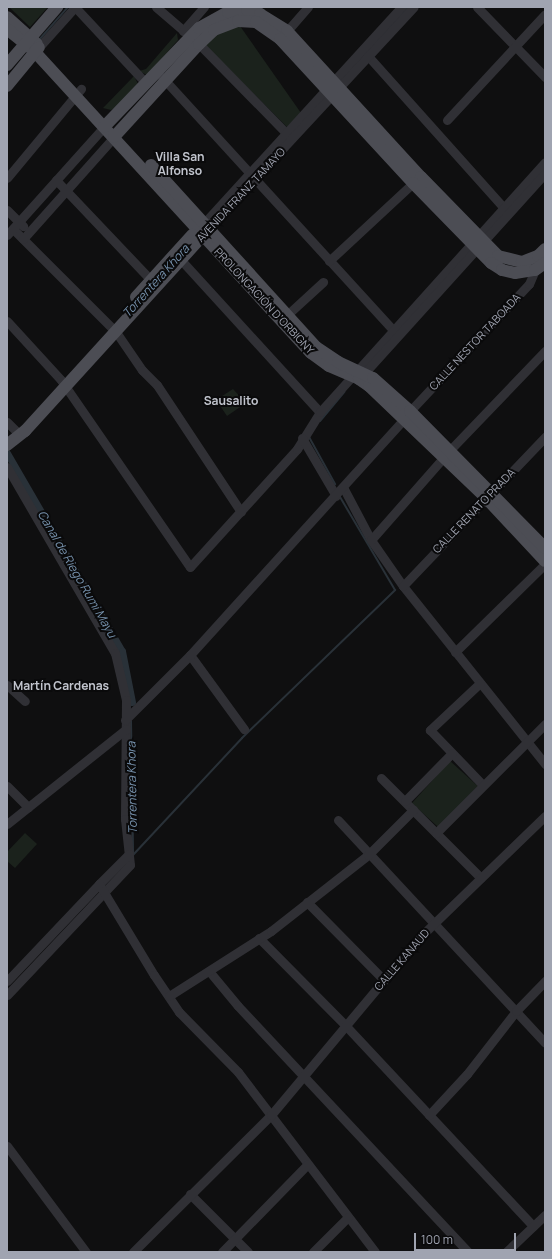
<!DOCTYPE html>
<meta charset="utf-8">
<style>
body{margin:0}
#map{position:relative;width:552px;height:1259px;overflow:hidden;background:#0f0f10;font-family:Manrope,sans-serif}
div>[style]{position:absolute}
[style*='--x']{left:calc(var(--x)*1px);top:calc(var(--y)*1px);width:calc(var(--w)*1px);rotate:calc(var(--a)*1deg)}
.green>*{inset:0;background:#1b221c;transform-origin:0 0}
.stream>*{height:2px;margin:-1px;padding:0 1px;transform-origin:1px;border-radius:1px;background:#293138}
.canal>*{height:7px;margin:-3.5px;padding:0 3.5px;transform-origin:3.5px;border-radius:3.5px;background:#293138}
.minor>*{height:9px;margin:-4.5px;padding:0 4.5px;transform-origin:4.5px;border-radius:4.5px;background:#303035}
.major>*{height:12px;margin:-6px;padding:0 6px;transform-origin:6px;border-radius:6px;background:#4c4d54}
span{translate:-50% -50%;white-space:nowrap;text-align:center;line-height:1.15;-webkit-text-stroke:4px #0a0a0b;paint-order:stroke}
.street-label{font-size:11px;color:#a0a4b1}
.neighbourhood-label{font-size:12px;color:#c1c4cd;font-weight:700}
.water-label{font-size:12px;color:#7691ac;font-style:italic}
.frame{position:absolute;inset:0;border:8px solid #a0a4b1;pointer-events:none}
.scale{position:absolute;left:414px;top:1233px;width:102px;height:18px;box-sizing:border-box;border:2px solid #a0a4b1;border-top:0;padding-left:5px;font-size:12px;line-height:14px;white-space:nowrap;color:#a0a4b1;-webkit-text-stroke:3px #0a0a0b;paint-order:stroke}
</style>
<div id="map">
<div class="green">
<div style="clip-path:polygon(9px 7px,48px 7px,30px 27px)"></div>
<div style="clip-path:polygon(240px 26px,301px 113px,287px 127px,206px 46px,206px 42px,223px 31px)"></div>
<div style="clip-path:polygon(177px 33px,178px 40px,147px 75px,139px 71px,146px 69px)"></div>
<div style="clip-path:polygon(134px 76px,138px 84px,117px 107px,111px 110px,103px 108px)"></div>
<div style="clip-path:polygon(233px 389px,246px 403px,227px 416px,216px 400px)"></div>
<div style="left:450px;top:761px;width:38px;height:57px;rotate:42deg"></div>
<div style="clip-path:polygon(25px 833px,37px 844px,15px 868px,7px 861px,7px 852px)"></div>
</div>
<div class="stream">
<div style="--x:39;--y:40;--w:44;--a:-48.7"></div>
<div style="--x:365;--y:53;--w:63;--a:-46.9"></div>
<div style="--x:320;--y:421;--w:38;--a:-50"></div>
<div style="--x:309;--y:437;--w:54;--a:61"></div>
<div style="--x:131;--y:721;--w:134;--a:89.1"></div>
<div style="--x:133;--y:855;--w:160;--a:-47"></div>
<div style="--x:242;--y:738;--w:213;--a:-44"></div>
<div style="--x:395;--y:590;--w:108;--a:-120.6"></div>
</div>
<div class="canal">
<div style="--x:7;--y:453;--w:229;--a:59.9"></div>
<div style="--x:122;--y:651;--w:52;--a:78.9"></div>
</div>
<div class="minor">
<div style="--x:156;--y:7;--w:57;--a:40.7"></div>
<div style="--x:199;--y:44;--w:132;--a:45.6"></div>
<div style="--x:477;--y:7;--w:98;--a:45.8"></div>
<div style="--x:183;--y:31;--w:32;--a:-49"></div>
<div style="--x:287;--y:31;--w:32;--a:-49"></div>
<div style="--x:40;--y:46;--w:52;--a:-48.1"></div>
<div style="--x:75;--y:7;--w:103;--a:47"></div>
<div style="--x:368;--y:56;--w:204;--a:48.2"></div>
<div style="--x:162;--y:77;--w:343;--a:47.6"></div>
<div style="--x:447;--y:120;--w:144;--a:-47.2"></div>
<div style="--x:7;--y:178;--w:116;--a:-50.3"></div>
<div style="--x:56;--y:180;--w:138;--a:46.5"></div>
<div style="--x:7;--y:210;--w:23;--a:45"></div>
<div style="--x:205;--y:222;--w:291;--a:-47.6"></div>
<div style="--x:209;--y:228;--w:301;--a:-47.2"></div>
<div style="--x:13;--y:229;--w:146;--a:45"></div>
<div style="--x:116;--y:332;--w:46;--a:55.6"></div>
<div style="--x:142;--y:370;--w:21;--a:45"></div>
<div style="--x:157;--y:385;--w:152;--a:56.5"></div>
<div style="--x:7;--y:235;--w:145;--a:-48.1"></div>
<div style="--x:23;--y:239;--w:137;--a:-48.3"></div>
<div style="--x:181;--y:260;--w:206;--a:47.6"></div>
<div style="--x:329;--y:261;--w:115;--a:-42.9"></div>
<div style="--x:287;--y:315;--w:49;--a:-42.5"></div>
<div style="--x:7;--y:321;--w:80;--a:47.5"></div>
<div style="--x:61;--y:380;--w:227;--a:55.4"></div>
<div style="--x:190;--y:567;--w:159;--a:-47.8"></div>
<div style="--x:297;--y:449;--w:44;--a:-58.1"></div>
<div style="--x:320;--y:412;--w:336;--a:-48"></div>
<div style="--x:360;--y:378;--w:276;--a:-47.9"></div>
<div style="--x:410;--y:411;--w:174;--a:-46.9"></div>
<div style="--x:529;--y:284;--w:15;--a:-67"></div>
<div style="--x:7;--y:422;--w:17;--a:45"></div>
<div style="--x:302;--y:438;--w:67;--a:59.6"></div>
<div style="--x:450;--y:450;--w:137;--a:-46.2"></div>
<div style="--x:7;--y:467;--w:215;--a:59.9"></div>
<div style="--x:115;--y:653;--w:48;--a:76.8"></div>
<div style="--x:126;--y:700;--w:119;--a:90.5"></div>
<div style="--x:125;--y:819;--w:46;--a:83.8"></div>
<div style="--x:130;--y:865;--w:179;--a:133.4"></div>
<div style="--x:343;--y:487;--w:60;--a:62.2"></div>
<div style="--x:371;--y:540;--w:56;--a:55.2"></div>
<div style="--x:403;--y:586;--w:228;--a:51.4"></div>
<div style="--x:371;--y:540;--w:111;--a:-48.7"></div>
<div style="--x:403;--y:586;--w:206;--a:-46.4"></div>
<div style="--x:455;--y:652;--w:126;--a:-44.4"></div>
<div style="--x:190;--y:655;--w:92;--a:53.9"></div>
<div style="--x:480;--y:683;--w:69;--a:136.8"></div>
<div style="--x:430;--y:730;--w:76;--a:46.1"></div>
<div style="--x:7;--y:685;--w:24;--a:42"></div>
<div style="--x:125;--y:720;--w:92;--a:-45"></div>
<div style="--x:190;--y:655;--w:319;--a:-47.8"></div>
<div style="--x:381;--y:778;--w:141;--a:45"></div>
<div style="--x:7;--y:786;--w:30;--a:45"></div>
<div style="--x:405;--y:801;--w:67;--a:-45.6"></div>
<div style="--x:338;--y:820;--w:304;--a:47.1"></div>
<div style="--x:7;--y:824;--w:152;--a:-38.6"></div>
<div style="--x:436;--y:833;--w:154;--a:-45"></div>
<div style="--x:129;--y:854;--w:42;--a:135"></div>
<div style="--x:99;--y:884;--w:106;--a:58.9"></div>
<div style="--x:154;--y:975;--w:45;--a:56"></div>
<div style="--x:179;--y:1012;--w:84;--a:45.5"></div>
<div style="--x:238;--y:1072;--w:226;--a:52.7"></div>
<div style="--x:307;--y:902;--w:110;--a:45.4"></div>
<div style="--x:259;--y:938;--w:124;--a:45.3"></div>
<div style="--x:346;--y:1026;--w:274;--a:46.9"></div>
<div style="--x:209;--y:971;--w:45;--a:50.4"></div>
<div style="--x:238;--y:1006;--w:337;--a:46.9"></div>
<div style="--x:7;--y:981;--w:134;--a:-46.5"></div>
<div style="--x:169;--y:996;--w:121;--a:-32.5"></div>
<div style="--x:271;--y:931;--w:123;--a:-38.1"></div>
<div style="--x:368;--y:855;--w:64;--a:-45"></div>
<div style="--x:429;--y:1115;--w:56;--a:-47.2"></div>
<div style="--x:467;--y:1074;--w:80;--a:-52.1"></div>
<div style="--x:516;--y:1011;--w:42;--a:-46"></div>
<div style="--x:7;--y:1146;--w:132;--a:53.3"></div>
<div style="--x:190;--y:1194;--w:82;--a:45"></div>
<div style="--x:133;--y:1252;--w:194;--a:-44.8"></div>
<div style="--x:271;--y:1115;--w:232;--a:-50.1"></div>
<div style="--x:420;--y:937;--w:174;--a:-44.1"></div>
<div style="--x:222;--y:1252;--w:122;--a:-45.7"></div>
<div style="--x:313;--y:1252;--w:49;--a:-45"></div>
<div style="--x:506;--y:1252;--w:54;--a:-43.5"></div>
</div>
<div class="major">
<div style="--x:7;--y:17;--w:40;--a:42"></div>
<div style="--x:7;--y:29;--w:36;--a:39"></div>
<div style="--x:35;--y:52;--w:408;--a:47.5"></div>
<div style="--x:311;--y:353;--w:22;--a:36"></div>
<div style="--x:329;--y:366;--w:33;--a:23"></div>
<div style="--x:359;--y:379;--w:12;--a:35"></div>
<div style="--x:369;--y:386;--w:162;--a:43.7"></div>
<div style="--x:486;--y:498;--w:86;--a:46.9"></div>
<div style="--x:7;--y:65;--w:77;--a:-49.2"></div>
<div style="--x:7;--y:86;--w:50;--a:-50.6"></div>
<div style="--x:104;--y:127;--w:137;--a:-46.2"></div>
<div style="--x:199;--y:28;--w:33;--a:-29"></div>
<div style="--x:228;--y:12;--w:19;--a:-6"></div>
<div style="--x:247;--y:10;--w:14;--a:17"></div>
<div style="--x:260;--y:14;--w:32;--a:32"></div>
<div style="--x:287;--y:31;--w:198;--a:47.5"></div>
<div style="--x:421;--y:177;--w:110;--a:45.7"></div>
<div style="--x:498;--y:256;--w:25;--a:14"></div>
<div style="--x:522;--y:262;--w:17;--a:-21"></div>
<div style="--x:538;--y:256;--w:10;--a:-45"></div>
<div style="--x:114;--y:137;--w:126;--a:-47.6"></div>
<div style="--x:199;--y:44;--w:21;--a:-43"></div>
<div style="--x:214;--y:30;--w:26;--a:-21"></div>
<div style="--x:238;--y:21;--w:18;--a:3"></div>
<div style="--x:256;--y:22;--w:29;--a:35"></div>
<div style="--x:280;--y:39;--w:196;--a:47.3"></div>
<div style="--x:413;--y:183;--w:112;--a:45.7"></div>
<div style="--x:491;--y:263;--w:13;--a:32"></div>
<div style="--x:502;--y:270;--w:13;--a:13"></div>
<div style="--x:515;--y:273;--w:20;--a:-9"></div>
<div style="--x:535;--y:270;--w:12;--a:-35"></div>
<div style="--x:151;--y:165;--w:246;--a:47.8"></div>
<div style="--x:316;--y:347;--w:27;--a:34"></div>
<div style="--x:338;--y:362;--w:38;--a:25"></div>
<div style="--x:373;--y:378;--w:50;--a:41.7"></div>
<div style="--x:410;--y:411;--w:192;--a:45.4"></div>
<div style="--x:136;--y:297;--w:84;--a:-47.9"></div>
<div style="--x:7;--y:445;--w:23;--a:-38"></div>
<div style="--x:25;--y:431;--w:273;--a:-47.7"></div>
</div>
<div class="street-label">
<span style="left:241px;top:195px;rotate:-47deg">AVENIDA FRANZ TAMAYO</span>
<span style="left:264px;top:301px;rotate:47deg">PROLONGACIÓN D'ORBIGNY</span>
<span style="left:475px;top:342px;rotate:-47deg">CALLE NESTOR TABOADA</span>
<span style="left:474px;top:511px;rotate:-46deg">CALLE RENATO PRADA</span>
<span style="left:402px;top:960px;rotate:-49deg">CALLE KANAUD</span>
</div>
<div class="neighbourhood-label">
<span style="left:180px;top:164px">Villa San<br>Alfonso</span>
<span style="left:231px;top:401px">Sausalito</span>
<span style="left:61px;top:686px">Martín Cardenas</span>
</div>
<div class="water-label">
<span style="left:156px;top:281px;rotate:-48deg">Torrentera Khora</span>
<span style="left:77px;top:574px;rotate:60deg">Canal de Riego Rumi Mayu</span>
<span style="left:132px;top:788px;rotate:-91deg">Torrentera Khora</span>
</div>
<div class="frame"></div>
<div class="scale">100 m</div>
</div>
